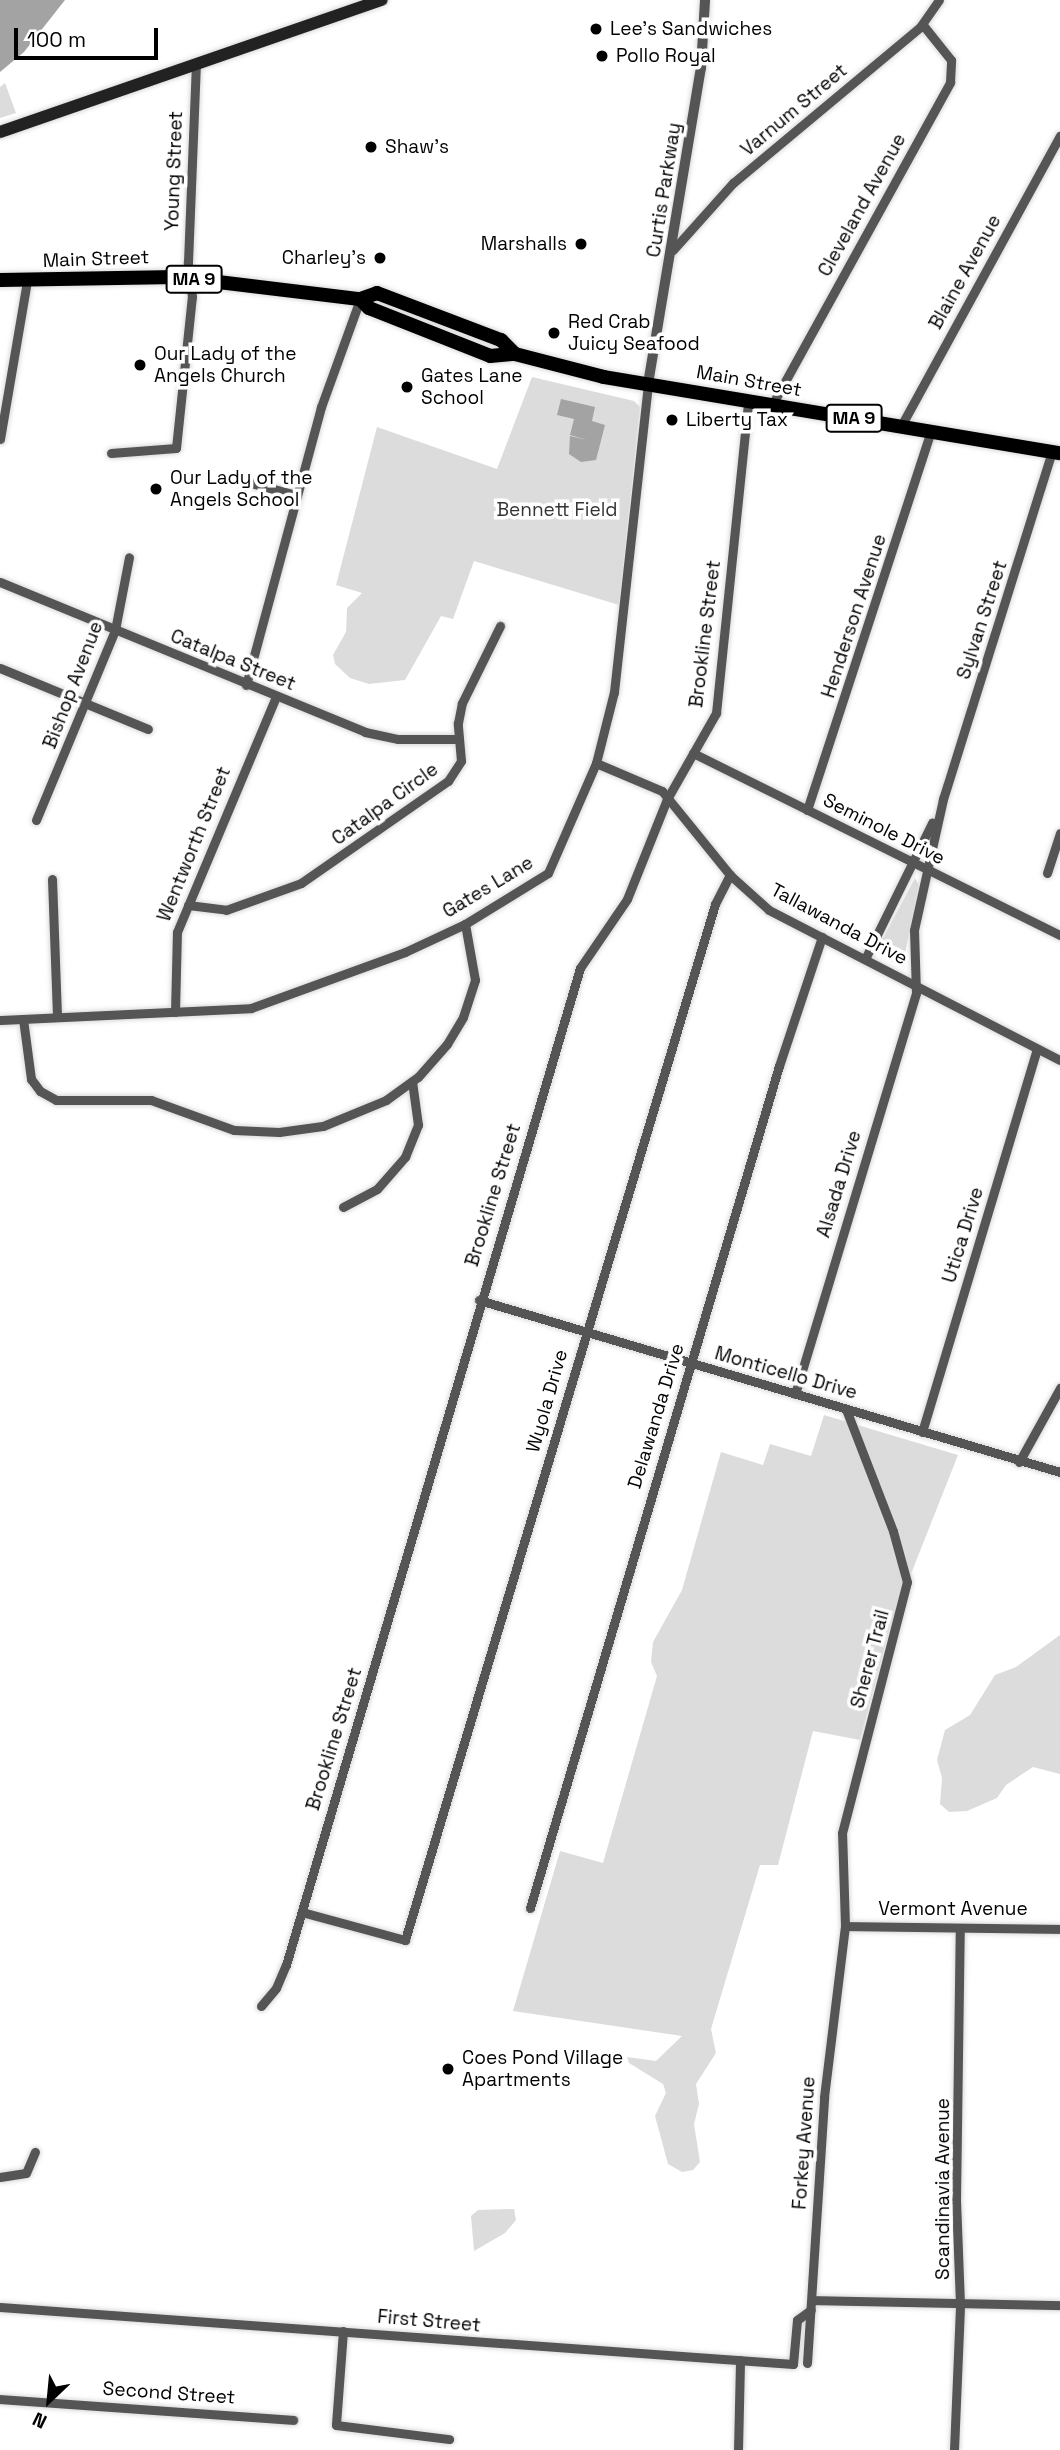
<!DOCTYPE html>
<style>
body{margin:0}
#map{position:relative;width:1060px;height:2450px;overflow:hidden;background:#fff;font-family:"Space Grotesk",sans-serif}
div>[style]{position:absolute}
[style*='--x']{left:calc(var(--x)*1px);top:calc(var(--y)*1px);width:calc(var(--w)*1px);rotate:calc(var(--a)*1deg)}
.green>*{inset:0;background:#dcdcdc}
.water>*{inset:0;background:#a3a3a3}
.roads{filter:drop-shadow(0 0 2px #dbdbdb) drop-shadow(0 0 2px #dbdbdb)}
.minor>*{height:9px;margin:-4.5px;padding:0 4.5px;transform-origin:4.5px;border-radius:4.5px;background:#555}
.tertiary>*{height:10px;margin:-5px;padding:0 5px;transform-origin:5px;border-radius:5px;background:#555}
.secondary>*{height:12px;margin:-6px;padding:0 6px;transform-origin:6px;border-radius:6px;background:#222}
.trunk>*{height:14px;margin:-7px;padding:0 7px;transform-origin:7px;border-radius:7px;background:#000}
.dots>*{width:19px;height:19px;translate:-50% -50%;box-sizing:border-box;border:4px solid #fff;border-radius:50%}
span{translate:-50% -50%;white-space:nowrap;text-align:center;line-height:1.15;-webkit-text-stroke:7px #fff;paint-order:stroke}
.shield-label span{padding:2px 5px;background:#fff;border:2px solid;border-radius:5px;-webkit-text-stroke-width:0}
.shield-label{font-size:18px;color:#000;font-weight:700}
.poi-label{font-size:19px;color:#000}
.left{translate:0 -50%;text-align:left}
.right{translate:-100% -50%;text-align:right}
.street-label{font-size:19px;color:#000}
.park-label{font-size:19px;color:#333}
.north{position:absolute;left:14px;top:2366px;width:70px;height:70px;-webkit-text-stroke:5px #fff;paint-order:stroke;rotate:206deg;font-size:19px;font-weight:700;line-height:28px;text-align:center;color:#000}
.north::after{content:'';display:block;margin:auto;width:24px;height:32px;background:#000;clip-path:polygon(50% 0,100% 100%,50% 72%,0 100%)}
.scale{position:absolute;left:14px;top:28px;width:144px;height:32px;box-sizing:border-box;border:4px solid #000;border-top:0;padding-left:9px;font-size:21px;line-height:24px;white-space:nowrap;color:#000;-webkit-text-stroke:5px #fff;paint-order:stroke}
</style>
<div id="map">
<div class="green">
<div style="clip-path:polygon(5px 83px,16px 113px,0 118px,0 87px)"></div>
<div style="clip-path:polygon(532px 377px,634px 401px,640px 407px,619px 605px,474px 561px,453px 619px,441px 616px,405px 680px,369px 684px,350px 678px,335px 664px,333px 655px,346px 632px,347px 608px,362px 593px,336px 585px,377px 427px,497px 469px)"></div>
<div style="clip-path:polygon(915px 878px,919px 885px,904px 958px,894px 963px,880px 956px,881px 942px)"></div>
<div style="clip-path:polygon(824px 1415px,958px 1455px,890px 1627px,860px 1740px,813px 1731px,778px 1865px,760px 1865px,711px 2029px,716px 2053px,696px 2084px,699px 2104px,694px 2124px,700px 2162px,693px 2170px,682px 2172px,668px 2164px,655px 2116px,666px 2093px,663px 2084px,629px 2063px,627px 2057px,656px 2061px,682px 2036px,513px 2011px,560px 1851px,603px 1863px,657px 1676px,651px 1662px,653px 1642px,682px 1590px,721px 1452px,763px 1465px,770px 1444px,811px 1456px)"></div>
<div style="clip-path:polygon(1060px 1635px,1060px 1774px,1033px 1767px,1006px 1785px,997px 1798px,967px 1811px,949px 1812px,940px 1804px,942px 1778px,937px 1760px,945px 1730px,970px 1715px,995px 1675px,1016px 1667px)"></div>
<div style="clip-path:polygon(514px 2209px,516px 2220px,505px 2233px,474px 2251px,471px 2216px,478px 2210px)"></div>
</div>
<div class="water">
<div style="clip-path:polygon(0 0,65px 0,24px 52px,0 72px)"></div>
<div style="clip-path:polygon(561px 399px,595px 407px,592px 421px,605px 425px,596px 460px,581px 462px,569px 454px,570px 436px,587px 440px,570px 435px,574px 419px,557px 415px)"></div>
</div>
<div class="roads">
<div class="minor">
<div style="--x:673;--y:250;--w:90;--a:-48.2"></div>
<div style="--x:733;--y:183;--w:244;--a:-39.8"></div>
<div style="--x:920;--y:27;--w:33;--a:-55"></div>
<div style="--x:772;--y:405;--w:369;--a:-61.1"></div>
<div style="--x:950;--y:82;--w:22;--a:-87"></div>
<div style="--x:951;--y:60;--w:45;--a:-128.7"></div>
<div style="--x:901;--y:426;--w:331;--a:-61.3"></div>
<div style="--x:0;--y:439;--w:160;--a:-80.3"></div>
<div style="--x:111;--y:453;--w:65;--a:-4.4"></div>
<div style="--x:176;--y:448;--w:152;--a:-84"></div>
<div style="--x:192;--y:297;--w:35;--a:-97"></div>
<div style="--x:188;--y:262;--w:197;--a:-87.7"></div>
<div style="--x:236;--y:479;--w:62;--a:14.9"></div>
<div style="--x:0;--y:582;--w:395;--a:22.3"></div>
<div style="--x:365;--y:732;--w:34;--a:12"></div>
<div style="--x:398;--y:739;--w:61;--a:0"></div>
<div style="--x:0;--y:668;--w:160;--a:22.4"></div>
<div style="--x:246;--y:685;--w:288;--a:-74.9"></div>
<div style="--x:321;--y:407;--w:115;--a:-70.1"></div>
<div style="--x:693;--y:753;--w:410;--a:26.4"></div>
<div style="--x:596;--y:763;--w:72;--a:23"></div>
<div style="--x:662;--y:791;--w:108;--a:51"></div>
<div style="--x:730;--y:875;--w:52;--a:41.9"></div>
<div style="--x:769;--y:910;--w:327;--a:27.3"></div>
<div style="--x:807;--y:810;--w:399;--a:-71.9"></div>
<div style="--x:36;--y:820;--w:206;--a:-67.4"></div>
<div style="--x:115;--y:630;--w:74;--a:-79.1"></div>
<div style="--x:1047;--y:873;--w:42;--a:-72"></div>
<div style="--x:52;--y:879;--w:138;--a:87.9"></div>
<div style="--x:188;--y:905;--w:38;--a:7"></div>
<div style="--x:226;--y:910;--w:80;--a:-19.8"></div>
<div style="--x:301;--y:883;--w:179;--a:-34.8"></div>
<div style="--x:448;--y:781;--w:24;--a:-57"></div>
<div style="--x:461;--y:761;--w:38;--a:-95"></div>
<div style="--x:458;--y:723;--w:20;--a:-79"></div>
<div style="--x:462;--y:703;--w:86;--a:-63.7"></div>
<div style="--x:865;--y:959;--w:152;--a:-63.8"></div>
<div style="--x:175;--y:1012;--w:80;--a:-88.6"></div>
<div style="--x:177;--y:932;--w:255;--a:-67.2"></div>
<div style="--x:23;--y:1019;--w:61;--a:82.4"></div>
<div style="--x:31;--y:1079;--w:15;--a:53"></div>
<div style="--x:40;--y:1091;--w:18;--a:29"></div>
<div style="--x:56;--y:1100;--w:95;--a:0"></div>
<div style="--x:151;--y:1100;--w:88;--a:19.9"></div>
<div style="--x:234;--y:1130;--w:45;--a:2.5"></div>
<div style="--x:279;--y:1132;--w:44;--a:-7.8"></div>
<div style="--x:323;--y:1126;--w:68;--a:-22.4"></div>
<div style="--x:386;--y:1100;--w:39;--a:-36"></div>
<div style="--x:418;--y:1077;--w:44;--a:-48.7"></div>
<div style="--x:447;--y:1044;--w:31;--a:-59"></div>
<div style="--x:463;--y:1017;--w:39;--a:-72"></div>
<div style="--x:475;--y:980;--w:57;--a:-100.1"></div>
<div style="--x:0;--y:1020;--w:251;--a:-2.7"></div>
<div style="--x:251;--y:1008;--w:164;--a:-20"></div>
<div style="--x:405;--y:952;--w:66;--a:-25"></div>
<div style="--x:465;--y:924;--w:97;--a:-31.6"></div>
<div style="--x:548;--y:873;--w:120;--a:-66.4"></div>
<div style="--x:596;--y:763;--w:73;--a:-75.8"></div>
<div style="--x:614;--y:692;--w:310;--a:-83.7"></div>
<div style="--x:343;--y:1207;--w:38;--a:-28"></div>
<div style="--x:377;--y:1189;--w:43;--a:-48.8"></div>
<div style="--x:405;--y:1157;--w:35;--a:-68"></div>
<div style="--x:418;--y:1125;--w:44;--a:-97.8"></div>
<div style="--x:479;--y:1300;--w:606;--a:16.49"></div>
<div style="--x:795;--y:1394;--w:419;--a:-73.2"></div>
<div style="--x:916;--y:993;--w:63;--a:-91.8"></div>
<div style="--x:914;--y:930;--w:134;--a:-77.5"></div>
<div style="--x:943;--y:799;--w:364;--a:-72.6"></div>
<div style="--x:922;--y:1432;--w:400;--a:-73.3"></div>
<div style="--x:1019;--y:1462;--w:85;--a:-61"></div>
<div style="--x:530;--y:1908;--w:878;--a:-73.53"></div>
<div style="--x:779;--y:1066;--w:136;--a:-71.6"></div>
<div style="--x:302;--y:1912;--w:107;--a:15.2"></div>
<div style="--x:405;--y:1940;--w:1081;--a:-73.34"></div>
<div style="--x:715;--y:904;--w:33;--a:-63"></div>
<div style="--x:845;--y:1926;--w:215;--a:0.8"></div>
<div style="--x:261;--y:2006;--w:23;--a:-50"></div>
<div style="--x:276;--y:1988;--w:25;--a:-67"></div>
<div style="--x:286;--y:1965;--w:1039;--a:-73.57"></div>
<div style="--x:580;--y:968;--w:83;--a:-55.7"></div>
<div style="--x:627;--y:899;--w:108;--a:-68.2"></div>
<div style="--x:667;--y:799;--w:99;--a:-60.3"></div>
<div style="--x:716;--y:713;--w:314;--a:-84.1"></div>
<div style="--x:0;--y:2177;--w:26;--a:-9"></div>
<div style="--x:26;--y:2173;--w:23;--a:-67"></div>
<div style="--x:812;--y:2300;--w:248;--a:1.2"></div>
<div style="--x:0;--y:2307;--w:795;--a:4.11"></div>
<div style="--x:793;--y:2364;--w:44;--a:-84.8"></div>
<div style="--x:797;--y:2320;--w:17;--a:-36"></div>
<div style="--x:343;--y:2331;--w:94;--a:94.3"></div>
<div style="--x:336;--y:2425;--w:114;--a:7.1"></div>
<div style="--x:807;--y:2363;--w:267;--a:-86.3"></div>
<div style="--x:824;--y:2097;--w:172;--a:-83"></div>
<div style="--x:845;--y:1926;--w:93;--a:-91.8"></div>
<div style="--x:842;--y:1833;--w:259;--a:-75.5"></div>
<div style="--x:907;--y:1582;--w:53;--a:-105.4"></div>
<div style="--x:893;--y:1531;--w:131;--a:-111.1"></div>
<div style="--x:0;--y:2399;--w:294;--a:4.1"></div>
<div style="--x:738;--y:2450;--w:90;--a:-88.7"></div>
<div style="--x:954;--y:2450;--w:146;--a:-87.6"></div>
<div style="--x:960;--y:2304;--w:104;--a:-92.2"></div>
<div style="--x:956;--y:2200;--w:272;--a:-89.2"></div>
</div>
<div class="tertiary">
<div style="--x:648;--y:384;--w:320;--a:-80.5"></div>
<div style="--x:701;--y:68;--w:68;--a:-86.6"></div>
</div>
<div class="secondary">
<div style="--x:0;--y:132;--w:404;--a:-19.1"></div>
</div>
<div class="trunk">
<div style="--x:0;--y:280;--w:177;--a:-1"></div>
<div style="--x:177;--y:277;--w:184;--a:6.9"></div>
<div style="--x:360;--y:299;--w:18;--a:-19"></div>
<div style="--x:377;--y:293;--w:133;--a:20.8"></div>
<div style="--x:501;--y:340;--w:20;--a:45"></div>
<div style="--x:360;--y:299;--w:13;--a:45"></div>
<div style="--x:369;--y:308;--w:130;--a:21.6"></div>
<div style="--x:490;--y:356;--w:25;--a:-5"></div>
<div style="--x:515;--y:354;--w:92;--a:14.5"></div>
<div style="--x:604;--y:377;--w:462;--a:9.5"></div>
</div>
</div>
<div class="dots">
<div style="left:596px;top:29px;background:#000"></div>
<div style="left:602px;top:56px;background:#000"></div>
<div style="left:371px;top:147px;background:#000"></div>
<div style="left:581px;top:244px;background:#000"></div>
<div style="left:380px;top:258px;background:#000"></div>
<div style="left:554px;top:333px;background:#000"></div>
<div style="left:140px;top:365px;background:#000"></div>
<div style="left:407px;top:387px;background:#000"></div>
<div style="left:672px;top:420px;background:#000"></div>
<div style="left:156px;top:489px;background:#000"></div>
<div style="left:448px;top:2069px;background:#000"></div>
</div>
<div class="shield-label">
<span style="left:194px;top:279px">MA 9</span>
<span style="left:854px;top:418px">MA 9</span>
</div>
<div class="poi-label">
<span class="left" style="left:610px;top:29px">Lee's Sandwiches</span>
<span class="left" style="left:616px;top:56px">Pollo Royal</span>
<span class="left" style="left:385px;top:147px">Shaw's</span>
<span class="right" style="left:567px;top:244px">Marshalls</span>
<span class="right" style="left:366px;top:258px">Charley's</span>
<span class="left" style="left:568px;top:333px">Red Crab<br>Juicy Seafood</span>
<span class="left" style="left:154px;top:365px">Our Lady of the<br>Angels Church</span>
<span class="left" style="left:421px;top:387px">Gates Lane<br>School</span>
<span class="left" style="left:686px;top:420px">Liberty Tax</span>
<span class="left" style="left:170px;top:489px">Our Lady of the<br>Angels School</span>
<span class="left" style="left:462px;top:2069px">Coes Pond Village<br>Apartments</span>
</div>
<div class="street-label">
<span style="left:794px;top:110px;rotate:-40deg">Varnum Street</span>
<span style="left:174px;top:171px;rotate:-88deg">Young Street</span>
<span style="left:664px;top:190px;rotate:-81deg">Curtis Parkway</span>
<span style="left:862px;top:205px;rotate:-61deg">Cleveland Avenue</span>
<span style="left:96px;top:259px;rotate:-2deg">Main Street</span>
<span style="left:965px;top:272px;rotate:-61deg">Blaine Avenue</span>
<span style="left:749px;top:381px;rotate:10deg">Main Street</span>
<span style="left:854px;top:616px;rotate:-72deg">Henderson Avenue</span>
<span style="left:982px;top:620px;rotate:-72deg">Sylvan Street</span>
<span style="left:705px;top:634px;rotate:-83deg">Brookline Street</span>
<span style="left:233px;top:660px;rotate:22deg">Catalpa Street</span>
<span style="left:73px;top:685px;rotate:-69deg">Bishop Avenue</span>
<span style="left:385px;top:804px;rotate:-36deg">Catalpa Circle</span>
<span style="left:884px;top:829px;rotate:27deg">Seminole Drive</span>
<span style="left:194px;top:844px;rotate:-68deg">Wentworth Street</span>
<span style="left:488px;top:887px;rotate:-31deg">Gates Lane</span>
<span style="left:839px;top:924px;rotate:28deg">Tallawanda Drive</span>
<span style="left:839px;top:1184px;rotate:-73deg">Alsada Drive</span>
<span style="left:493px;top:1195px;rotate:-73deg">Brookline Street</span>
<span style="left:963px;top:1235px;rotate:-73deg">Utica Drive</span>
<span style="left:786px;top:1373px;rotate:16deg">Monticello Drive</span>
<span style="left:547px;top:1401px;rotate:-74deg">Wyola Drive</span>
<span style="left:656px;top:1416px;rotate:-73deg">Delawanda Drive</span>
<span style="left:870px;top:1659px;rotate:-75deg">Sherer Trail</span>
<span style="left:334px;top:1739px;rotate:-73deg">Brookline Street</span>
<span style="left:953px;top:1909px">Vermont Avenue</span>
<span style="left:804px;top:2143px;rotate:-86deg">Forkey Avenue</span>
<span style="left:943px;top:2189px;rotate:-90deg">Scandinavia Avenue</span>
<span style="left:429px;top:2321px;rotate:5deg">First Street</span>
<span style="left:169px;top:2393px;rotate:4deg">Second Street</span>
</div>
<div class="park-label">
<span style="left:557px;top:510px">Bennett Field</span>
</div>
<div class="north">N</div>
<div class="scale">100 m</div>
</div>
